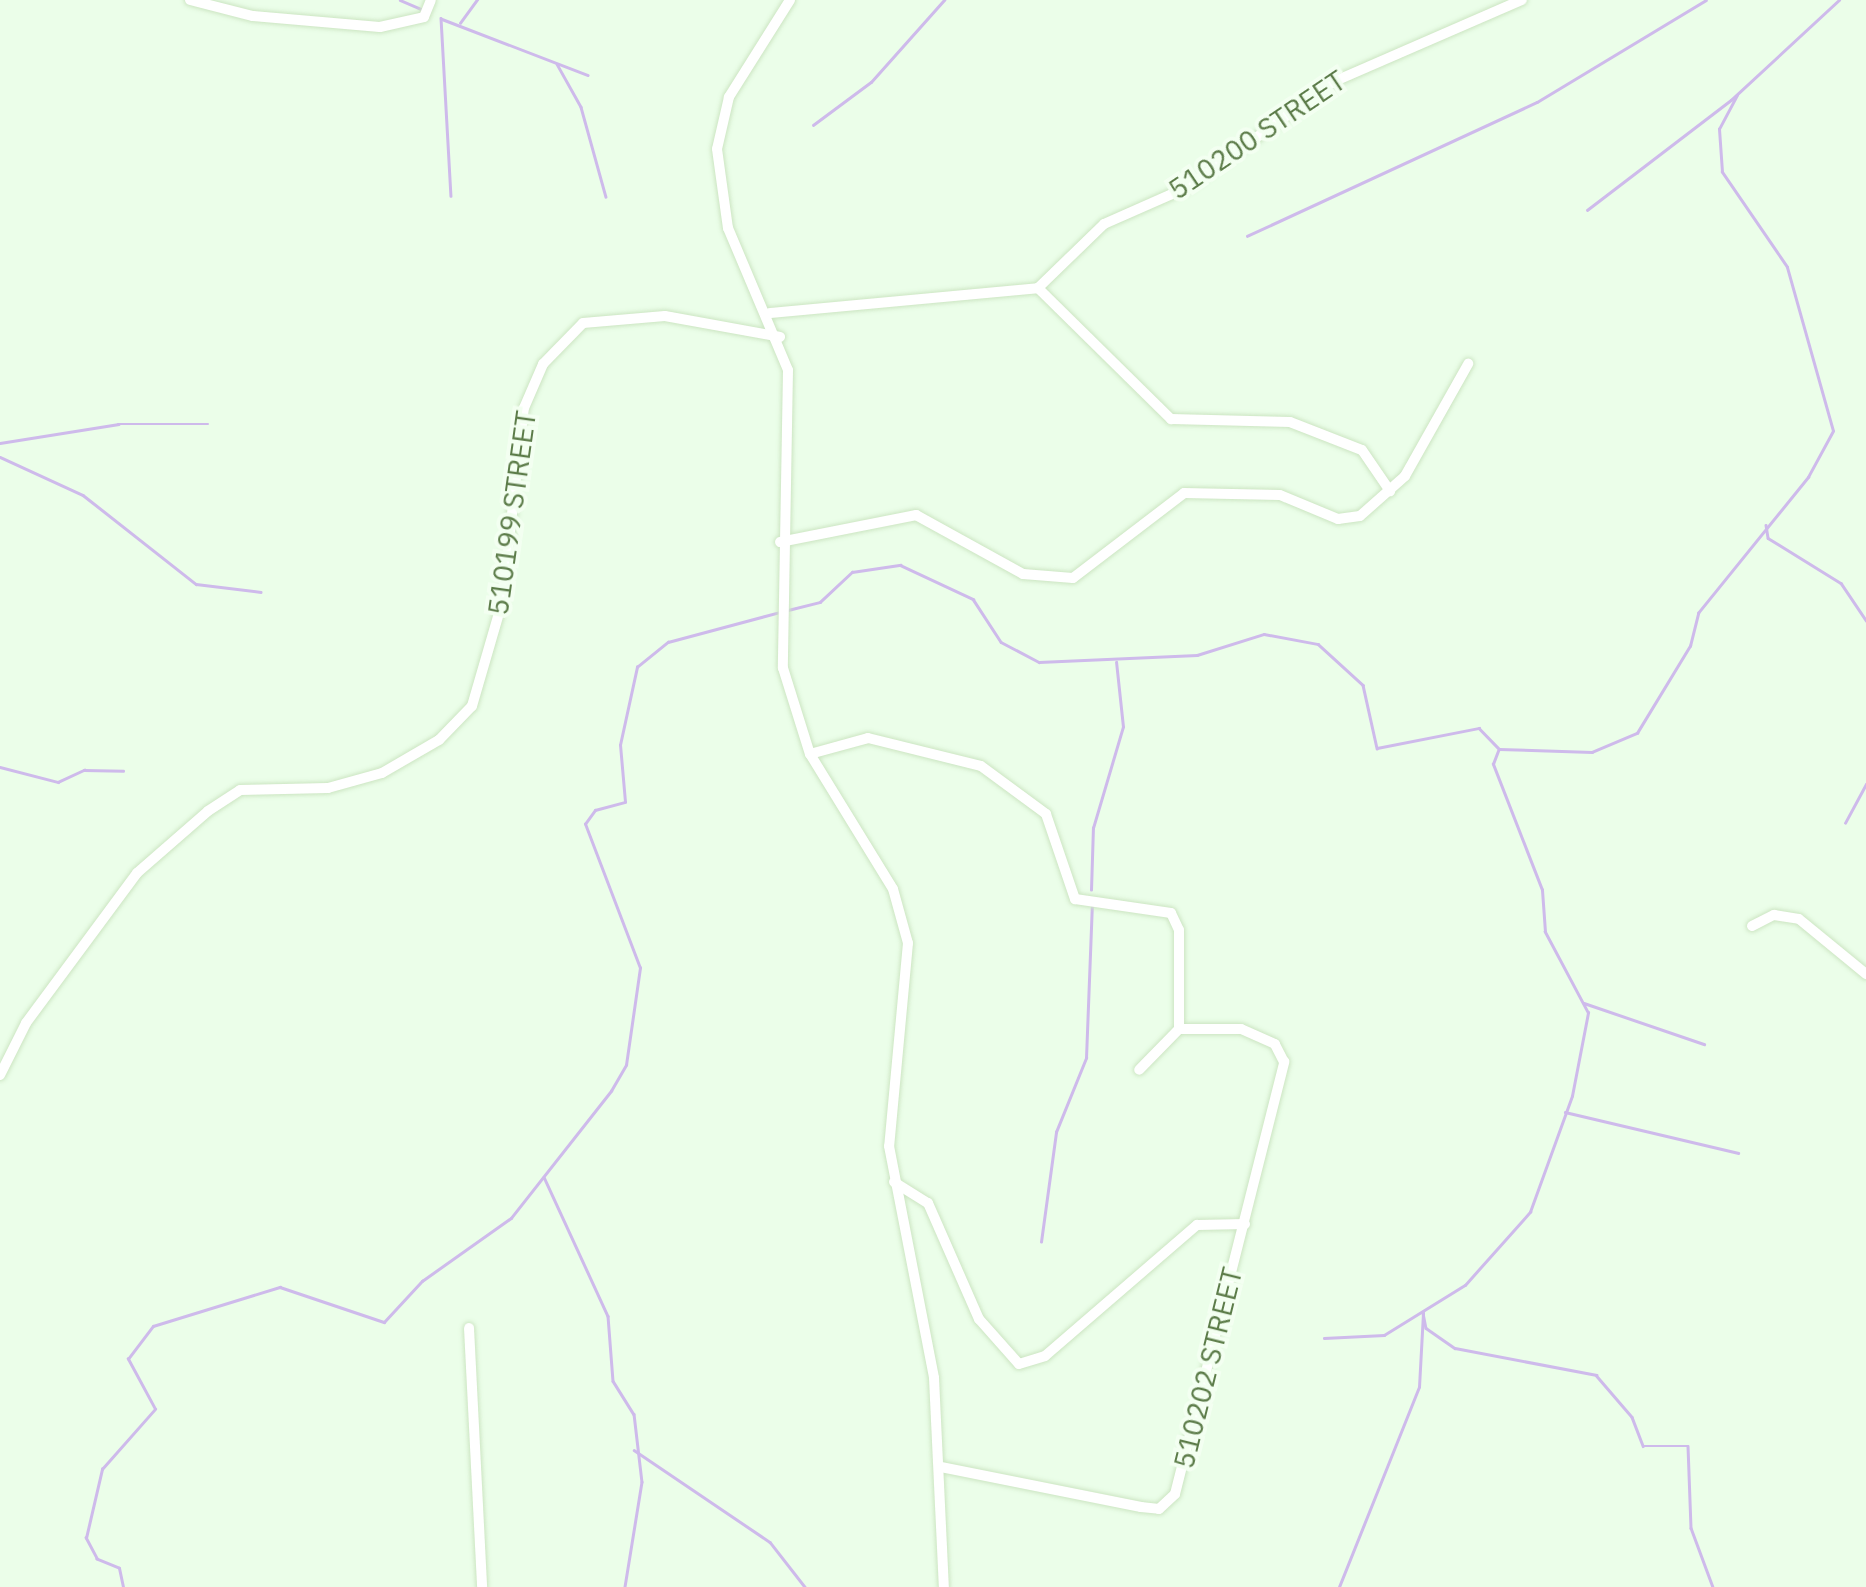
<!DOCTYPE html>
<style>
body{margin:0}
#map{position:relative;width:1866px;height:1587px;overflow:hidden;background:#ebfee9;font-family:"IBM Plex Sans",sans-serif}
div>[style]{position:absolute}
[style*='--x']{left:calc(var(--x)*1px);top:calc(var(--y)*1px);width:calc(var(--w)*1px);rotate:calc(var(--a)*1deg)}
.stream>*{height:2.5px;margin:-1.25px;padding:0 1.25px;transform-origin:1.25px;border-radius:1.25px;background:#cebaeb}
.roads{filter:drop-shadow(0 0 2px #cce5c2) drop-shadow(0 0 2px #cce5c2)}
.minor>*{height:10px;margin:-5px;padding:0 5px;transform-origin:5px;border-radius:5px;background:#fff}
span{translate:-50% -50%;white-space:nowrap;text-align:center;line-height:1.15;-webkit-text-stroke:8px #f3fff1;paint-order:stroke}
.street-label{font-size:28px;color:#5c7c49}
</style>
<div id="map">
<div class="stream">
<div style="--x:400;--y:0;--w:26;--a:23"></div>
<div style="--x:441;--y:18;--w:178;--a:86.8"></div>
<div style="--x:442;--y:19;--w:156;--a:21"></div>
<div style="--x:460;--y:23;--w:29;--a:-54"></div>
<div style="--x:557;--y:64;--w:49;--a:60.8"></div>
<div style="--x:581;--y:107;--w:93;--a:74.5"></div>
<div style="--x:813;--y:125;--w:72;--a:-36.6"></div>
<div style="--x:871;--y:82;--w:110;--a:-48.3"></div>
<div style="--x:1587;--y:210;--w:181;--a:-37.4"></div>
<div style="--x:1731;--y:100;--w:147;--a:-42.8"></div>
<div style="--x:1247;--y:236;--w:319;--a:-24.8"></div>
<div style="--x:1537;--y:102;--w:197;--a:-31.1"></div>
<div style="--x:0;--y:443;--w:120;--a:-9.1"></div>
<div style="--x:118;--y:424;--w:90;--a:0"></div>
<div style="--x:0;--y:457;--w:91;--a:24.6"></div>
<div style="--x:83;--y:495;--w:144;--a:38.2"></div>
<div style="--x:196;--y:584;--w:65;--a:7"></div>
<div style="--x:1766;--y:525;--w:13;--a:81"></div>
<div style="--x:1768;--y:538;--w:86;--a:31.7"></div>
<div style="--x:1841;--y:583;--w:45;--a:56"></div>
<div style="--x:788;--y:610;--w:33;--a:-14"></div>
<div style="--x:820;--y:602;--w:44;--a:-43.2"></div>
<div style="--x:852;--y:572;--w:49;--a:-8.3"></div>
<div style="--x:900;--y:565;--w:81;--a:25"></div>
<div style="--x:973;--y:599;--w:51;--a:56.9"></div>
<div style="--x:1001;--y:642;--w:43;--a:27.8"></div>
<div style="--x:1039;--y:662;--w:158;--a:-2.5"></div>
<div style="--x:1197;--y:655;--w:70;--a:-17.4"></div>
<div style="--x:1264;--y:634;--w:55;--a:10.5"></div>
<div style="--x:1318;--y:644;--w:61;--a:42.3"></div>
<div style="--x:1363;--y:685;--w:65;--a:77.5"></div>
<div style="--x:1377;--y:748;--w:104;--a:-11.1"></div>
<div style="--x:1479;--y:728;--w:29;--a:46"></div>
<div style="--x:1499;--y:749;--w:93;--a:1.8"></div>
<div style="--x:1592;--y:752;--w:49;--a:-22.9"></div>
<div style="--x:1637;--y:733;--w:102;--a:-58.7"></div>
<div style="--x:1690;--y:646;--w:34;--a:-76"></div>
<div style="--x:1698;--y:613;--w:175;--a:-51"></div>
<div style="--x:1808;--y:477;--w:52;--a:-61.5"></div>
<div style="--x:1833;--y:431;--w:170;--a:-105.7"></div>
<div style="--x:1787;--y:267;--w:115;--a:-124.4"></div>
<div style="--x:1722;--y:172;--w:43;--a:-94"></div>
<div style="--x:1719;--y:129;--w:38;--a:-62"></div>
<div style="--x:0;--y:767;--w:60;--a:14.5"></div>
<div style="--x:58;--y:782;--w:29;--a:-25"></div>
<div style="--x:84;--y:770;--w:39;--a:1"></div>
<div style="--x:1845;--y:823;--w:44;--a:-61.7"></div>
<div style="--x:1091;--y:890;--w:62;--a:-88.2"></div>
<div style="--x:1093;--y:828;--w:105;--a:-73.5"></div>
<div style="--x:1123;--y:727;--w:65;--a:-96.1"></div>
<div style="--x:1584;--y:1003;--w:127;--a:18.9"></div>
<div style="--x:1565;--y:1112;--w:178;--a:13.3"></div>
<div style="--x:544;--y:1177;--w:153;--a:65.3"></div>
<div style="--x:608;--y:1316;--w:65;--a:85.6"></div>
<div style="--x:613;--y:1381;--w:39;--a:58"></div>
<div style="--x:634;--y:1414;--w:68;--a:83.3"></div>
<div style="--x:642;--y:1482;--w:106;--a:99.2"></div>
<div style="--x:1041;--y:1242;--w:111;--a:-82.2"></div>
<div style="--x:1056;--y:1132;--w:80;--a:-67.9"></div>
<div style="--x:1086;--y:1058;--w:153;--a:-87.8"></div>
<div style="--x:1423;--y:1313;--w:15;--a:79"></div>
<div style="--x:1426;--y:1328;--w:35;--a:35"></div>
<div style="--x:1455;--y:1348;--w:144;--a:10.8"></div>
<div style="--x:1596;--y:1375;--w:55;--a:49.4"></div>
<div style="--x:1632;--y:1417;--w:31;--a:69"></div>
<div style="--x:1643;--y:1446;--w:45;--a:0"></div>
<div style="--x:1688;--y:1446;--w:82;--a:87.9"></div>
<div style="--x:1691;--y:1528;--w:63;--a:69.6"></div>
<div style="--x:1324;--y:1338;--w:60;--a:-2.9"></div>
<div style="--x:1384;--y:1335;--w:95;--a:-31.7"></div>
<div style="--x:1465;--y:1285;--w:98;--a:-48.3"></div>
<div style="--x:1530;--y:1212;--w:123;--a:-70.1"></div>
<div style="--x:1572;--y:1096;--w:85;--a:-79.1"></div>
<div style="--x:1588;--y:1013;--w:92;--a:-118"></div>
<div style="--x:1545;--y:932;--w:42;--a:-94.1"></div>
<div style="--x:1542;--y:890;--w:135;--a:-111.3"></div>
<div style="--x:1493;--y:764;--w:14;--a:-69"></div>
<div style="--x:634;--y:1450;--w:164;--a:34.1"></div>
<div style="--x:770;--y:1542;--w:57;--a:52.1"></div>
<div style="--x:123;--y:1587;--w:19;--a:-102"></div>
<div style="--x:119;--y:1568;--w:24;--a:-158"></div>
<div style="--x:97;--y:1559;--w:24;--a:-118"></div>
<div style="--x:86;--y:1538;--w:71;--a:-76.9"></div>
<div style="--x:102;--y:1469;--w:80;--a:-48.5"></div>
<div style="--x:155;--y:1409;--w:57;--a:-118.4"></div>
<div style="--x:128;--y:1359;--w:41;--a:-52.9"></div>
<div style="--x:153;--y:1326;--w:133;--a:-17.1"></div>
<div style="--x:280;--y:1287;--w:110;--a:18.6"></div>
<div style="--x:384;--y:1322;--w:56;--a:-47.2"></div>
<div style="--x:422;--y:1281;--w:109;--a:-35.3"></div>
<div style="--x:511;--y:1218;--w:162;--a:-51.8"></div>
<div style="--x:611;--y:1091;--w:30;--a:-60"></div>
<div style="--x:626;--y:1065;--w:98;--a:-81.8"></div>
<div style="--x:640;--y:968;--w:154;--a:-110.9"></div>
<div style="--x:585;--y:824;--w:17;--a:-54"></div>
<div style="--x:595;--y:810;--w:31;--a:-15"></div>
<div style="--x:625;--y:802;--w:57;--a:-95"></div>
<div style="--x:620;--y:745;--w:80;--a:-77.7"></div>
<div style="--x:637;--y:667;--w:40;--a:-39"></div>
<div style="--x:668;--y:642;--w:116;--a:-15"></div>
<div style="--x:1339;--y:1587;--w:215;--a:-68.2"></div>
<div style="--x:1419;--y:1387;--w:74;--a:-86.9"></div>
</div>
<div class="roads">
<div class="minor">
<div style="--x:190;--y:0;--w:65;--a:14.3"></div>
<div style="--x:253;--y:16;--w:127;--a:5"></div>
<div style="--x:380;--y:27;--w:45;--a:-12.8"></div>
<div style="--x:424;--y:17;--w:18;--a:-68"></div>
<div style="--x:790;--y:0;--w:115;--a:122.2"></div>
<div style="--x:729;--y:97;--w:53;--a:103"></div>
<div style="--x:717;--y:149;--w:80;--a:82.1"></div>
<div style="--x:728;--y:228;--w:154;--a:67.1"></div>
<div style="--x:788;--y:370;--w:298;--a:91"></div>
<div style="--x:783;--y:668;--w:90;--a:72.6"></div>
<div style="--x:810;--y:754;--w:158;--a:58.4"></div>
<div style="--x:893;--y:889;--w:56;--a:74.5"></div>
<div style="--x:908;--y:943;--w:204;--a:95.3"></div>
<div style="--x:889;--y:1146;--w:236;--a:79"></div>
<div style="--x:934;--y:1378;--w:209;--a:87.3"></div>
<div style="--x:1038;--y:288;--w:187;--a:44.6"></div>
<div style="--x:1171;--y:419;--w:119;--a:1.4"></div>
<div style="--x:1290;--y:422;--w:77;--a:21.3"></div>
<div style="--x:1362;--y:450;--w:50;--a:55.7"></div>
<div style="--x:770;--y:313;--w:269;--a:-5.3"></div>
<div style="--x:1038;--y:288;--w:92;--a:-44.1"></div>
<div style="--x:1104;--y:224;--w:92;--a:-23.8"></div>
<div style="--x:1188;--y:187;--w:179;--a:-35.9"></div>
<div style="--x:1333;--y:82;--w:206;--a:-23.5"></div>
<div style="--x:780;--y:542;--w:139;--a:-11.2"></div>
<div style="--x:916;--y:515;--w:122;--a:28.9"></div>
<div style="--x:1023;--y:574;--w:50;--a:4.6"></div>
<div style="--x:1073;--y:578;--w:140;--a:-37.4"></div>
<div style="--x:1184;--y:493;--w:96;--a:1.2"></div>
<div style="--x:1280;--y:495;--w:63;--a:22.5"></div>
<div style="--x:1338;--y:519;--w:22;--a:-8"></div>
<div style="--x:1360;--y:516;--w:60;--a:-41.6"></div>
<div style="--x:1405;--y:476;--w:129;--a:-60.6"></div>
<div style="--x:810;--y:754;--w:60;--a:-15.4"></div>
<div style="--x:868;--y:738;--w:116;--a:13.9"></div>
<div style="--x:981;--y:766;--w:81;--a:36.4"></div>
<div style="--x:1046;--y:814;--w:90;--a:71.2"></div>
<div style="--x:1075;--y:899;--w:97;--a:8.3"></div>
<div style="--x:1171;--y:913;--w:19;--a:65"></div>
<div style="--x:1179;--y:930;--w:99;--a:90"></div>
<div style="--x:1179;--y:1029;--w:57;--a:134.3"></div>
<div style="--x:1752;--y:926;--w:25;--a:-27"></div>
<div style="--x:1774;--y:915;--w:25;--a:9"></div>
<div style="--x:1799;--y:919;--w:87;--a:39.4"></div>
<div style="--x:0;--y:1075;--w:58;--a:-63.4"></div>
<div style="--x:26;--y:1023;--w:187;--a:-53.5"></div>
<div style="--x:137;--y:873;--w:94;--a:-41.1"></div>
<div style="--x:208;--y:811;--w:38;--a:-33"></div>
<div style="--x:240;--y:790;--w:88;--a:-1.3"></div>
<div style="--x:328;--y:788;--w:56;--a:-15.5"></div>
<div style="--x:382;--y:773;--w:66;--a:-30.1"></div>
<div style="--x:439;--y:740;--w:47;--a:-45.9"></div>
<div style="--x:472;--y:706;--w:107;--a:-73.8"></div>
<div style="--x:502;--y:603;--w:196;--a:-83.6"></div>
<div style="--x:524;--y:408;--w:48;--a:-66.6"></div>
<div style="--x:543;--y:364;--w:57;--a:-45.7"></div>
<div style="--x:583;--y:323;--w:82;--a:-4.9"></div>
<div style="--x:665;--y:316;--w:117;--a:10.3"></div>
<div style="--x:894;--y:1182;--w:40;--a:32"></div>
<div style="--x:928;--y:1203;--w:127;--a:66.3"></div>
<div style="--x:979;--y:1319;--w:60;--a:48.4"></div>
<div style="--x:1019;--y:1364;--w:27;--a:-17"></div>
<div style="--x:1045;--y:1356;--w:201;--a:-40.8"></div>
<div style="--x:1197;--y:1225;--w:48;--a:-1.2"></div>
<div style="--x:469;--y:1328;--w:259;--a:87.1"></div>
<div style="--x:941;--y:1467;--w:204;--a:11.3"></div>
<div style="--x:1141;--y:1507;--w:18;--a:6"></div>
<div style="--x:1159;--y:1509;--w:22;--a:-43"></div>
<div style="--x:1175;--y:1494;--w:446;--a:-75.8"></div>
<div style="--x:1284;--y:1062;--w:20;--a:-117"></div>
<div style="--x:1275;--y:1044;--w:37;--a:-156"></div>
<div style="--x:1241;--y:1029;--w:62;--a:180"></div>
</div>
</div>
<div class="street-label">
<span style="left:1257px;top:135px;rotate:-34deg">510200 STREET</span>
<span style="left:512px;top:513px;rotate:-82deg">510199 STREET</span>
<span style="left:1208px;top:1368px;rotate:-76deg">510202 STREET</span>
</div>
</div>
